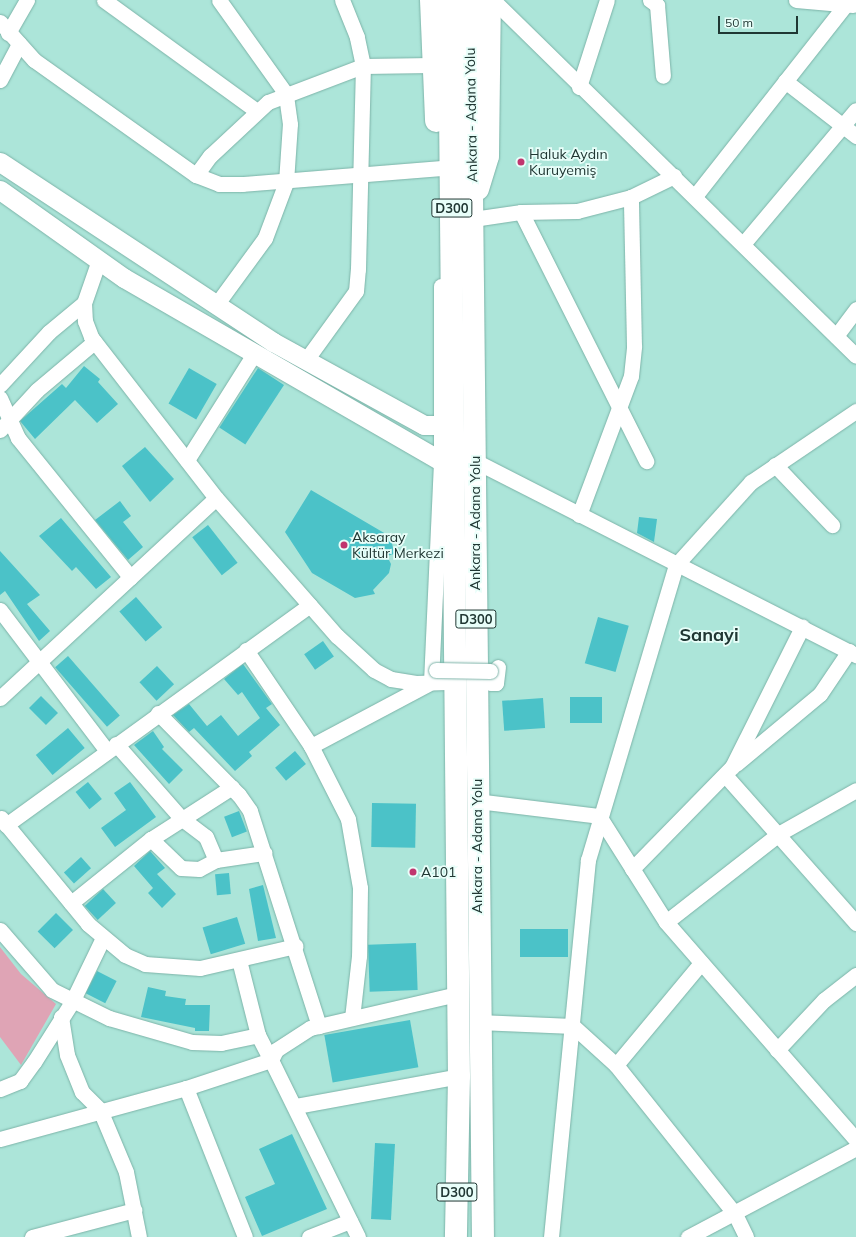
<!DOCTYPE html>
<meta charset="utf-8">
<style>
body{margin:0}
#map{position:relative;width:856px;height:1237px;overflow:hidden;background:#ace5d9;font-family:Mulish,sans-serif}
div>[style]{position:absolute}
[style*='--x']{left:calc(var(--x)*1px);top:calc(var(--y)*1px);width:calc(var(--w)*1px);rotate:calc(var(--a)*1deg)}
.green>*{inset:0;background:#dfa4b5}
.building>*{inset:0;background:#4bc2c8;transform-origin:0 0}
.roads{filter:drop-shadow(0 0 1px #7cb3a8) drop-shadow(0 0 1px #7cb3a8)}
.minor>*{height:15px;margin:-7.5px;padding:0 7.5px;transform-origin:7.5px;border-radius:7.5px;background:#fff}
.major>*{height:19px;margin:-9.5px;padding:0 9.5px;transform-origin:9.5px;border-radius:9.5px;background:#fff}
.highway>*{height:22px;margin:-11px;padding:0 11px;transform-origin:11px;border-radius:11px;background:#fff}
.bridges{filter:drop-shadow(0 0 1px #7cb3a8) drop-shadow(0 0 1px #7cb3a8)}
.minor-bridge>*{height:15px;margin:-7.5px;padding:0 7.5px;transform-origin:7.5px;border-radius:7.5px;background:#fff}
.dots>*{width:11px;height:11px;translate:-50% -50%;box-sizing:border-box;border:2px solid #e8fef9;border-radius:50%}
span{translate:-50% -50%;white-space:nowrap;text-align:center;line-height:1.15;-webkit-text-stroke:3.5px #e8fef9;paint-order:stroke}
.shield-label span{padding:1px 3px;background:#e8fef9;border:1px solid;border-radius:3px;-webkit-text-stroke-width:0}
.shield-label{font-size:13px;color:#203733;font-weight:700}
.street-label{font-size:14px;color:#203733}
.poi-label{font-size:14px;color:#203733}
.left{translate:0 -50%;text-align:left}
.district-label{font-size:18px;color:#203733;font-weight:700}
.scale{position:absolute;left:718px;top:16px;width:80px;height:18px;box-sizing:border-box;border:2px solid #203733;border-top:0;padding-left:5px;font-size:12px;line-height:14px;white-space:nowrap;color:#203733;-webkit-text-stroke:3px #e8fef9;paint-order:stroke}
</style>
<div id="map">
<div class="green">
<div style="clip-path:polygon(0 947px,21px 974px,56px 1004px,21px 1065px,0 1037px)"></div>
</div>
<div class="building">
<div style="clip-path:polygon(84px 366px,100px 379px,98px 382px,118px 404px,97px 423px,75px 400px,35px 439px,20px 421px,62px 384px,66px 388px)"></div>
<div style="left:189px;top:368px;width:32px;height:41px;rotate:30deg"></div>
<div style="left:258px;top:368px;width:31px;height:71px;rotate:33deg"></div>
<div style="clip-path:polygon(145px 447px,174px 479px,150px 502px,122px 466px)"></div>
<div style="clip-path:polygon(311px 490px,391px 537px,394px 554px,387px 556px,391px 564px,389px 573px,373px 590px,375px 594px,355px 598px,312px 573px,285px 532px)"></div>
<div style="clip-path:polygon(120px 501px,131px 516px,123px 522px,143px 547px,128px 560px,95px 520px)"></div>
<div style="clip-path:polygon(639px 517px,657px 519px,654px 542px,637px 533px)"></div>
<div style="clip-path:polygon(61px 518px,111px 577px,96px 589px,76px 567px,72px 571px,39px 536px)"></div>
<div style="left:208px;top:525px;width:48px;height:20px;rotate:52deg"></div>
<div style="clip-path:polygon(0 551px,40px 595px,27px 604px,50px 631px,39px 641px,5px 591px,0 595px)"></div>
<div style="left:136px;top:597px;width:40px;height:22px;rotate:49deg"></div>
<div style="left:598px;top:617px;width:32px;height:48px;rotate:16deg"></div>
<div style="left:323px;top:641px;width:19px;height:23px;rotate:55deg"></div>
<div style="left:68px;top:656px;width:79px;height:17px;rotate:49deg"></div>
<div style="clip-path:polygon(243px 664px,272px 704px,266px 708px,280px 725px,249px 752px,252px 756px,235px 771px,194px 728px,189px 732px,173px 715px,189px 704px,207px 726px,221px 715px,238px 736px,260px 718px,242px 692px,238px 695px,224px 679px)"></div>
<div style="left:157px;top:666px;width:25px;height:24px;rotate:47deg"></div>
<div style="left:41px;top:696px;width:24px;height:17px;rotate:45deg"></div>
<div style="left:570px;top:697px;width:32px;height:26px"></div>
<div style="left:543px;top:698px;width:30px;height:41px;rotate:86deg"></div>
<div style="left:68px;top:728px;width:26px;height:42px;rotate:50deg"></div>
<div style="clip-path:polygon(153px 731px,164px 747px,162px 749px,183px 770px,169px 784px,134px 745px)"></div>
<div style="left:295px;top:751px;width:17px;height:26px;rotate:50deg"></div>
<div style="left:88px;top:782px;width:22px;height:16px;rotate:51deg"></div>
<div style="clip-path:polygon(130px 782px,156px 817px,115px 847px,101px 828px,126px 810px,114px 793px)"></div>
<div style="left:372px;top:803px;width:44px;height:44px;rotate:1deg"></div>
<div style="left:239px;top:811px;width:22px;height:16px;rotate:69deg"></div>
<div style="clip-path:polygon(150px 851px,165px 868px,157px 874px,176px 894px,162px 908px,148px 893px,153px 888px,134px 866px)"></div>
<div style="left:81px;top:857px;width:15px;height:23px;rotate:48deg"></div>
<div style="left:229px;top:873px;width:21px;height:14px;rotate:85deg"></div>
<div style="clip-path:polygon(263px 885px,276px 938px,258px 941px,249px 889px)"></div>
<div style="left:103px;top:889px;width:19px;height:25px;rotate:47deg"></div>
<div style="left:56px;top:913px;width:24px;height:26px;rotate:45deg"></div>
<div style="left:237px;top:917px;width:28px;height:36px;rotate:73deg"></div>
<div style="left:520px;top:929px;width:48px;height:28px"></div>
<div style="left:416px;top:943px;width:47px;height:48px;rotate:88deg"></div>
<div style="left:97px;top:971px;width:22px;height:25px;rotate:27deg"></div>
<div style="clip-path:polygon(148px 987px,166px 991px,165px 996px,186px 999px,185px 1005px,210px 1005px,209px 1031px,195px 1031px,195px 1028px,141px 1017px)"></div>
<div style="left:410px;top:1020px;width:48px;height:87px;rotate:80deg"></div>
<div style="clip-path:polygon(292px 1134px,327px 1209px,262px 1236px,245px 1197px,275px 1184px,259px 1149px)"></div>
<div style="left:375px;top:1143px;width:20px;height:76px;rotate:3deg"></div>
</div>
<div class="roads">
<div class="minor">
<div style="--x:104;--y:0;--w:189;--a:36"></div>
<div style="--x:493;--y:0;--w:508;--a:44.44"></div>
<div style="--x:650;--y:0;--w:9;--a:36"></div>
<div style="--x:657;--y:5;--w:71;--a:85.2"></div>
<div style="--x:796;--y:0;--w:57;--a:5"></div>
<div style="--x:0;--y:22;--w:51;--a:48.2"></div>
<div style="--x:34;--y:60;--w:199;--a:35.4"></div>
<div style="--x:196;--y:175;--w:24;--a:-54"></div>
<div style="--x:210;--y:156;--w:79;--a:-43"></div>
<div style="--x:268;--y:102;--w:102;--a:-20.8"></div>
<div style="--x:363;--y:66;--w:69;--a:-0.8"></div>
<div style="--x:8;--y:33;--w:38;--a:-60"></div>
<div style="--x:0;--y:80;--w:41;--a:-62.2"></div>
<div style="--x:785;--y:81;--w:90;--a:37.8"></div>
<div style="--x:579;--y:87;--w:91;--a:-72.2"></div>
<div style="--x:196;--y:175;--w:25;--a:21"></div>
<div style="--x:219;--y:184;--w:23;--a:0"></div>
<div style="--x:242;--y:184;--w:199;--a:-4.6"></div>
<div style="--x:695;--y:196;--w:244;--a:-51.8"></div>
<div style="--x:521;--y:212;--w:279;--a:63.3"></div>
<div style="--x:473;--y:219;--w:49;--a:-8.3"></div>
<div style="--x:521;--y:212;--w:56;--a:-1"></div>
<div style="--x:577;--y:211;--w:56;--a:-14.5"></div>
<div style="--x:631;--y:197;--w:48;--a:-26"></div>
<div style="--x:743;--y:244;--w:175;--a:-49.9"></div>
<div style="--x:99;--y:260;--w:46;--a:109.2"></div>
<div style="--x:84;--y:303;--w:18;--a:87"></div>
<div style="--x:85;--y:321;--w:17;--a:69"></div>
<div style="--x:91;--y:337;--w:204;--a:52.2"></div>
<div style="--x:216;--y:498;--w:184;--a:48.8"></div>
<div style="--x:337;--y:636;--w:50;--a:42.6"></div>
<div style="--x:374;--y:670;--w:19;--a:28"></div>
<div style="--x:391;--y:679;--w:25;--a:9"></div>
<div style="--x:416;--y:683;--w:38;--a:-2"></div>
<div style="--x:216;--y:305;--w:83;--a:-53.8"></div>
<div style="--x:265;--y:238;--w:60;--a:-69.4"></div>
<div style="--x:286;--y:182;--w:58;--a:-86.1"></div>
<div style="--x:290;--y:124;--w:30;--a:-98"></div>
<div style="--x:286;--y:94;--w:115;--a:-125.5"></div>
<div style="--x:836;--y:336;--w:34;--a:-53"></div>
<div style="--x:306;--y:360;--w:85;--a:-54.1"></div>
<div style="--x:356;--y:291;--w:22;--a:-85"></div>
<div style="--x:358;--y:269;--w:203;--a:-88.6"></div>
<div style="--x:363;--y:66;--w:30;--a:-102"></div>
<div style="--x:357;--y:37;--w:40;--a:-112"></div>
<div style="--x:0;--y:385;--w:72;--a:-47.2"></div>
<div style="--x:49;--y:332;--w:45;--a:-39.6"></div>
<div style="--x:0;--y:398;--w:44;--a:65.8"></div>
<div style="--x:18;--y:438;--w:179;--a:51.1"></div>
<div style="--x:0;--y:430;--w:54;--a:-47.2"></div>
<div style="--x:37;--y:390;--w:75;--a:-40.1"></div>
<div style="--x:187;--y:460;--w:125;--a:-57.7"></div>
<div style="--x:475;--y:461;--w:428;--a:27"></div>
<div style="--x:775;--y:465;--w:83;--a:46.5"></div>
<div style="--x:579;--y:515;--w:148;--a:-69.5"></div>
<div style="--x:631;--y:376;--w:30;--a:-84"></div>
<div style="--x:634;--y:346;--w:149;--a:-91.2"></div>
<div style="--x:0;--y:610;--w:177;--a:52.8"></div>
<div style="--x:246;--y:650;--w:116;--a:55.9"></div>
<div style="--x:311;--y:746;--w:82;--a:63.1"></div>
<div style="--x:348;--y:819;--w:70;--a:80.1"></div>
<div style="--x:360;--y:888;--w:68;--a:90.8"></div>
<div style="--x:359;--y:956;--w:62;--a:96.4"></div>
<div style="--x:490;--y:671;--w:12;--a:85"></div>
<div style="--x:491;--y:683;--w:5;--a:0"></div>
<div style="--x:496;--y:683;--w:16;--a:-83"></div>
<div style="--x:431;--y:682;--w:221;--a:-87.4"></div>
<div style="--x:441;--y:461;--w:175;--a:-90"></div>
<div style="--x:0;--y:698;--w:294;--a:-42.8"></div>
<div style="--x:158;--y:713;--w:115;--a:45.4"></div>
<div style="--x:239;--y:795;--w:19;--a:55"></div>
<div style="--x:250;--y:811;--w:226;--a:72.2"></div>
<div style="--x:116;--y:744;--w:98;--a:48.7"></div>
<div style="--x:181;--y:818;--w:31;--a:37"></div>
<div style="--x:206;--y:837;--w:25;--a:67"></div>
<div style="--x:216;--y:860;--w:19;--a:152"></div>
<div style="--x:199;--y:869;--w:18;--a:-177"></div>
<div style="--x:181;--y:868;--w:42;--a:-136"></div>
<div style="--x:311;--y:746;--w:132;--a:-27.9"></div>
<div style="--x:736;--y:764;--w:109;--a:-39.8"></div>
<div style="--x:820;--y:694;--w:52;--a:-56"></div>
<div style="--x:725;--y:775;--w:198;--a:48.5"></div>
<div style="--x:477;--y:801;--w:123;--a:7"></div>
<div style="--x:599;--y:816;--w:125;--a:57.7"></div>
<div style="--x:666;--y:922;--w:289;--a:48.9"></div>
<div style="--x:1;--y:818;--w:137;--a:50.6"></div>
<div style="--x:88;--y:924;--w:48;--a:40"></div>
<div style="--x:125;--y:955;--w:22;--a:24"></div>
<div style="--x:145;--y:964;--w:55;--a:4.2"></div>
<div style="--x:200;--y:968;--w:98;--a:-13"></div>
<div style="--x:6;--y:825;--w:375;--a:-35.9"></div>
<div style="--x:216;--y:860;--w:49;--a:-8.3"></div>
<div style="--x:632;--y:869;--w:143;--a:-45.6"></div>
<div style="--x:732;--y:767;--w:157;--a:-63.4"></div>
<div style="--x:71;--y:903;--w:102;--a:-38.7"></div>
<div style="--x:151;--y:839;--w:96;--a:-32.7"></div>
<div style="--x:666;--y:922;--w:145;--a:-38"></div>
<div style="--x:780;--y:833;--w:87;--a:-29.5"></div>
<div style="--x:0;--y:930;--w:79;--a:49.1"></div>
<div style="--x:52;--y:990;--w:64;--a:26.2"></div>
<div style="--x:109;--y:1018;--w:86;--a:16.1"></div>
<div style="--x:192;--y:1042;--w:29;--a:2"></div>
<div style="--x:221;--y:1043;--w:38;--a:-12"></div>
<div style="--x:239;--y:960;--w:77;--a:75.8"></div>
<div style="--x:258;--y:1035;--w:28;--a:63"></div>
<div style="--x:271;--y:1060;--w:11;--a:-63"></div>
<div style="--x:276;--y:1050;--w:40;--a:-32.9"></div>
<div style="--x:310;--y:1028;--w:151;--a:-13"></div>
<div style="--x:61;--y:1017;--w:38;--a:81"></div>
<div style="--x:67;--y:1055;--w:40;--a:68"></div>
<div style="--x:82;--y:1092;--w:25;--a:45"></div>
<div style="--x:100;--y:1110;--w:67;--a:67.2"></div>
<div style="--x:126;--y:1172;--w:66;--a:78.7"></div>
<div style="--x:478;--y:1022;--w:95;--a:2.4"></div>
<div style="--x:573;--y:1026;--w:58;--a:42.2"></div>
<div style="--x:616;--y:1065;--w:191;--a:51.4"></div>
<div style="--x:735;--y:1214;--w:25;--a:64"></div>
<div style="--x:777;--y:1050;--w:69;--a:-46.8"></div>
<div style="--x:824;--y:1000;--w:41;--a:-38"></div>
<div style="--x:616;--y:1065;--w:133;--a:-50.2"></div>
<div style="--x:186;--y:1088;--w:160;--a:68.4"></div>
<div style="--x:0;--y:1089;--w:22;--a:-22"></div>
<div style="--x:20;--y:1081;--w:24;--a:-54"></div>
<div style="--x:34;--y:1062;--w:71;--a:-57.7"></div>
<div style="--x:72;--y:1002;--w:71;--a:-64.2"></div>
<div style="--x:296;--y:1106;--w:166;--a:-10.4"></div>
<div style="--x:0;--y:1139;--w:193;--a:-15.3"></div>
<div style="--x:186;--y:1088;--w:89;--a:-18.2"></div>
<div style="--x:271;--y:1060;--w:197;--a:63.8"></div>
<div style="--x:32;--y:1237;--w:106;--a:-14.8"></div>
<div style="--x:309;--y:1237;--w:44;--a:-21.3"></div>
<div style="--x:551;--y:1237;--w:379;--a:-84.4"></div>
<div style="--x:588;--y:860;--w:308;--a:-73.4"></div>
<div style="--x:676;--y:565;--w:112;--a:-47.9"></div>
<div style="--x:751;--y:482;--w:127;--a:-34.1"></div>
<div style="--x:688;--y:1237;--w:190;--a:-27.9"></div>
</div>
<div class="major">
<div style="--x:0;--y:162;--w:327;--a:33.4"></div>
<div style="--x:273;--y:342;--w:172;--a:28.8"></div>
<div style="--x:424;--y:425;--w:16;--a:0"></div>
<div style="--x:440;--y:425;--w:15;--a:-37"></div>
<div style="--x:0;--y:190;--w:152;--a:35.4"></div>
<div style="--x:124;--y:278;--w:380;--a:30"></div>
</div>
<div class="highway">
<div style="--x:431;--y:0;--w:121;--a:87.6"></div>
<div style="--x:449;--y:0;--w:1076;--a:89.47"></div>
<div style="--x:459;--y:1076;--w:161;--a:91.1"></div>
<div style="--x:470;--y:0;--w:1237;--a:89.4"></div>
<div style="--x:478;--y:189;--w:34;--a:-73"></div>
<div style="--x:488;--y:156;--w:156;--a:-89.3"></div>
</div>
</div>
<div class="bridges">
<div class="minor-bridge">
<div style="--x:436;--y:670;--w:54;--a:1.1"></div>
</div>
</div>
<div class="dots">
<div style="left:521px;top:162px;background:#c1366f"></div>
<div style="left:344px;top:545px;background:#c1366f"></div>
<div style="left:413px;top:872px;background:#c1366f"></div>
</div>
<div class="shield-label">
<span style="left:452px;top:208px">D300</span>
<span style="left:476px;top:619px">D300</span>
<span style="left:457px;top:1192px">D300</span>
</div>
<div class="street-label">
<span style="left:471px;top:115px;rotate:-91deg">Ankara - Adana Yolu</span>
<span style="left:475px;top:523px;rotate:-90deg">Ankara - Adana Yolu</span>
<span style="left:477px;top:846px;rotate:-90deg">Ankara - Adana Yolu</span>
</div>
<div class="poi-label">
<span class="left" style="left:529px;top:162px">Haluk Aydın<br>Kuruyemiş</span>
<span class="left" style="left:352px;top:545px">Aksaray<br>Kültür Merkezi</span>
<span class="left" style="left:421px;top:872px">A101</span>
</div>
<div class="district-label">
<span style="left:709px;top:635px">Sanayi</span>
</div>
<div class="scale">50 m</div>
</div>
